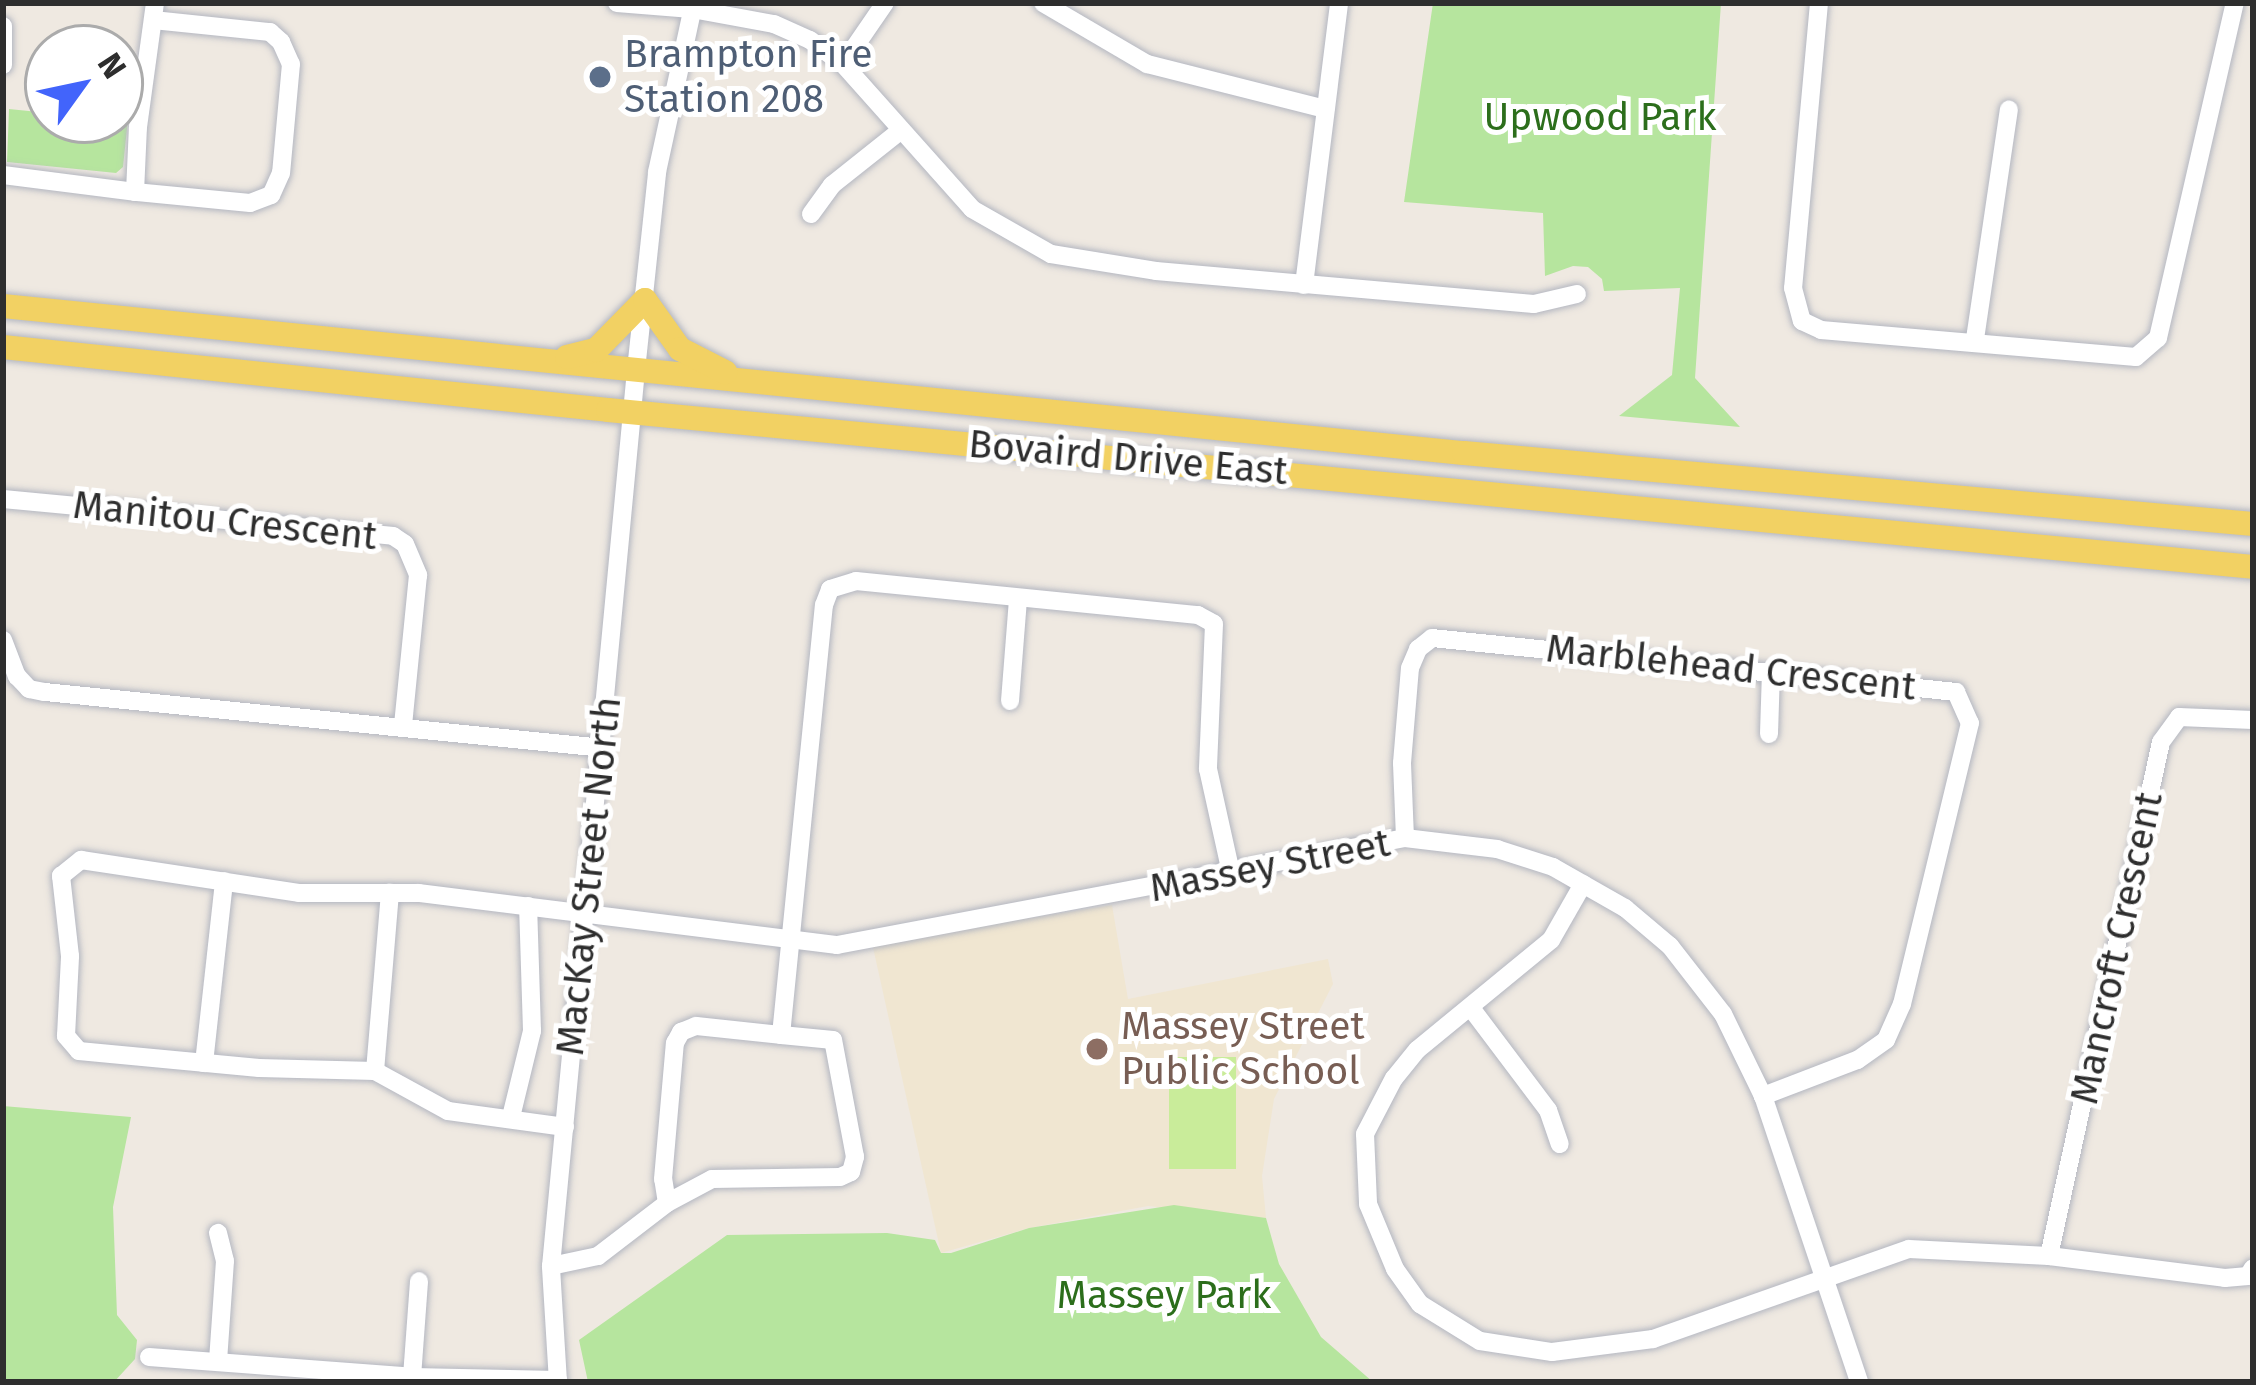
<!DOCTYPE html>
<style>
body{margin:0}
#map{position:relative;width:2256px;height:1385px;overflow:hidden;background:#efe9e1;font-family:"Fira Sans",sans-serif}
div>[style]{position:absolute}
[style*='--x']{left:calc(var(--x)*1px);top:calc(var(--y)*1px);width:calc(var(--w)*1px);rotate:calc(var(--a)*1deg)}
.education>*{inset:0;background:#f0e6d1}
.green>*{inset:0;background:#b6e59e}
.pitch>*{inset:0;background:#c9ec9a;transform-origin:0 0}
.roads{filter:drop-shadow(0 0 3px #b4b7c1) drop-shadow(0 0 3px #b4b7c1)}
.minor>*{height:18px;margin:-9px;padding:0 9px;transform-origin:9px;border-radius:9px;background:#fff}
.major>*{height:24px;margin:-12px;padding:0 12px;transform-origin:12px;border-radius:12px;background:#f2d163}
.dots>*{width:33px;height:33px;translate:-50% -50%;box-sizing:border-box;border:6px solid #fff;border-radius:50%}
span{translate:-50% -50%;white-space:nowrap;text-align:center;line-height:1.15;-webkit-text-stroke:10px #fff;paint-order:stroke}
.service-label{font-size:39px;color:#4e5e75}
.left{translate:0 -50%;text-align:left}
.park-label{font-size:39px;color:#2c6e1b}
.street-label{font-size:39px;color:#2e2e2e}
.education-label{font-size:39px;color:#785e54}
.frame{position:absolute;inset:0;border:6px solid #2e2e2e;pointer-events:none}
.north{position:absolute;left:24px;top:24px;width:120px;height:120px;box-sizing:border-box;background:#fff;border:3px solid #ababab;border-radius:50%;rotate:57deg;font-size:33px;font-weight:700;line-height:48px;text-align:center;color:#2e2e2e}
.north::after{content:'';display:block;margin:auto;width:42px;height:54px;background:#4264fb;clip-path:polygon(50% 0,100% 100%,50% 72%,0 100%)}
</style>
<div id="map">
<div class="education">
<div style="clip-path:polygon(1112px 905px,1128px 999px,1328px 959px,1333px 984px,1274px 1099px,1262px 1176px,1266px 1218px,1148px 1206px,1029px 1228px,941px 1253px,872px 943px)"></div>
</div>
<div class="green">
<div style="clip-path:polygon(1433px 3px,1721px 3px,1695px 378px,1740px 427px,1619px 416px,1672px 375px,1680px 288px,1604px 291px,1602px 279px,1588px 267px,1573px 266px,1545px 276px,1543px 213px,1404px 202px)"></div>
<div style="clip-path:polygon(9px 109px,48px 113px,48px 120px,128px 119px,123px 167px,116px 173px,7px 162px)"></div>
<div style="clip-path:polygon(3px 1106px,131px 1117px,113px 1207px,117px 1315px,137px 1340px,135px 1359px,114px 1382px,3px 1382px)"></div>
<div style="clip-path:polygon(1174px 1205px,1266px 1218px,1279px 1264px,1321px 1337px,1373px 1382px,588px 1382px,579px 1340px,727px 1235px,887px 1233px,935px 1240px,941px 1253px,951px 1253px,1029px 1228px)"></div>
</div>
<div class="pitch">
<div style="left:1169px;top:1057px;width:67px;height:112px"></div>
</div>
<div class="roads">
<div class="minor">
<div style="--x:617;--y:3;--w:75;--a:4.6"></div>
<div style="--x:692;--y:9;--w:83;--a:10.4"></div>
<div style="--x:774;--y:24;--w:39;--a:24"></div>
<div style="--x:810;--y:40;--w:41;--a:36"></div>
<div style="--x:843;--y:64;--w:194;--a:48.3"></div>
<div style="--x:972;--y:209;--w:91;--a:29.7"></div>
<div style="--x:1051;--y:254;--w:106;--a:9.2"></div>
<div style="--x:1156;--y:271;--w:379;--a:5"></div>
<div style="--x:1534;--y:304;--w:44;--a:-13.1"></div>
<div style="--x:1043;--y:3;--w:121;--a:30.4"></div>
<div style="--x:1147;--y:64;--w:184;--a:14.2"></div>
<div style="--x:1819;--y:3;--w:286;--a:95.2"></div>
<div style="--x:1793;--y:288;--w:34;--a:75"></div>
<div style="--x:1802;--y:321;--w:21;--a:25"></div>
<div style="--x:1821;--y:330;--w:316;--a:4.9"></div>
<div style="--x:2136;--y:357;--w:29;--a:-41"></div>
<div style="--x:2158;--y:338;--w:344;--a:-77.1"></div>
<div style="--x:153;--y:20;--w:118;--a:5.9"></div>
<div style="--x:270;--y:32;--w:15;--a:42"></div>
<div style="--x:281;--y:42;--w:24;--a:66"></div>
<div style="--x:291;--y:64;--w:109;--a:95.2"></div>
<div style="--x:281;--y:173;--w:24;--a:114"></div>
<div style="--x:271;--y:195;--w:22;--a:159"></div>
<div style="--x:250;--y:203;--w:116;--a:-174.5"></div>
<div style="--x:135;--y:192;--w:65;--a:-87.4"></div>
<div style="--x:138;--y:127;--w:125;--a:-82.2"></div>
<div style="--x:3;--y:26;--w:39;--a:90"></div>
<div style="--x:843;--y:64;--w:74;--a:-55.5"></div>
<div style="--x:3;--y:175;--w:133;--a:7.3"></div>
<div style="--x:811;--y:214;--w:36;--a:-54"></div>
<div style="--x:832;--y:185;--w:87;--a:-38.5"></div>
<div style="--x:1304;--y:285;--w:284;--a:-82.9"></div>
<div style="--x:1975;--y:339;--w:232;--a:-81.6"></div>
<div style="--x:3;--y:499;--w:392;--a:5.4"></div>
<div style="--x:393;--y:536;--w:14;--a:34"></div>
<div style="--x:405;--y:544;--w:34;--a:67"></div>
<div style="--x:418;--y:575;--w:151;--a:95.7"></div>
<div style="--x:3;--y:640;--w:39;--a:69"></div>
<div style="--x:17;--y:676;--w:18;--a:47"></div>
<div style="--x:29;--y:689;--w:16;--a:11"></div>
<div style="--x:45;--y:692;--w:561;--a:5.73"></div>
<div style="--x:1010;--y:701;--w:102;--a:-85.5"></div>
<div style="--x:1769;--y:734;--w:62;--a:-88.2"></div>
<div style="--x:1405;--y:838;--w:75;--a:-92.3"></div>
<div style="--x:1402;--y:763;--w:95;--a:-85.2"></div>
<div style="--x:1410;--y:668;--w:21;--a:-67"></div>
<div style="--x:1418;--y:649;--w:18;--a:-38"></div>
<div style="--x:1432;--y:638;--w:527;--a:5.88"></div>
<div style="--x:1956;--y:692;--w:34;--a:66"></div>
<div style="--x:1970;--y:723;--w:289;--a:103.6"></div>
<div style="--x:1902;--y:1004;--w:39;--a:114"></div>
<div style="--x:1886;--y:1040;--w:35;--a:145"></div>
<div style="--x:1857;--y:1060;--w:101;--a:159"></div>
<div style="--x:1583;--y:884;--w:64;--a:119.7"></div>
<div style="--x:1551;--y:940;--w:173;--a:140.6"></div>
<div style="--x:1417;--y:1050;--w:36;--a:129"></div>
<div style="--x:1394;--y:1078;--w:63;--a:117.4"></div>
<div style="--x:1365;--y:1134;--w:70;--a:87.5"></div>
<div style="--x:1368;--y:1204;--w:70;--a:67.4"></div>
<div style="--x:1395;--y:1269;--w:43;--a:54.5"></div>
<div style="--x:1420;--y:1304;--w:70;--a:31.7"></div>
<div style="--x:1480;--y:1341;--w:73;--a:8.7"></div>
<div style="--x:1552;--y:1352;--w:102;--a:-7.3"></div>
<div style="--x:1653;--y:1339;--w:271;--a:-19.4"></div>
<div style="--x:1909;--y:1249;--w:140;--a:2.9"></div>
<div style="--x:2049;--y:1256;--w:177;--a:7.1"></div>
<div style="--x:2225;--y:1278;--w:23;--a:-5"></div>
<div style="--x:2248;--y:1276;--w:9;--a:-58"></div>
<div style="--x:1471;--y:1008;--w:128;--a:53"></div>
<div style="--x:1548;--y:1110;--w:36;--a:71"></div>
<div style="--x:204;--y:1063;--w:183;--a:-83.7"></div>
<div style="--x:375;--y:1071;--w:179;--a:-85.2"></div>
<div style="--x:511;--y:1117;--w:89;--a:-76.3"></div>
<div style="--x:532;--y:1031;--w:125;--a:-91.8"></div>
<div style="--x:565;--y:1127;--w:118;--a:-172.2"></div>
<div style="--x:448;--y:1111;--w:83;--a:-151.3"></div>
<div style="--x:375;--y:1071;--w:116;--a:-178.5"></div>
<div style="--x:259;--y:1068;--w:181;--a:-174.6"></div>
<div style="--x:79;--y:1051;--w:20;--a:-131"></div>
<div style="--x:66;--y:1036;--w:80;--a:-87.1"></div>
<div style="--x:70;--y:956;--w:81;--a:-96.4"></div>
<div style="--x:61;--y:876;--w:26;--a:-39"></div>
<div style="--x:81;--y:860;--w:220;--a:8.6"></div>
<div style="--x:299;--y:893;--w:120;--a:0"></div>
<div style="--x:419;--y:893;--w:421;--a:7.1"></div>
<div style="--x:837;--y:945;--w:578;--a:-10.67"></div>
<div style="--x:1405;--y:838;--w:93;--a:6.8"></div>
<div style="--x:1497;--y:849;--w:59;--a:17.8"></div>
<div style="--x:1553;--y:867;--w:83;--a:29.7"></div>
<div style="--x:1625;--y:908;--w:59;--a:40.2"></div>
<div style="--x:1670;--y:946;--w:86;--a:52.1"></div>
<div style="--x:1723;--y:1014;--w:91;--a:64"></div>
<div style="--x:1763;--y:1096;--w:302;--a:71.4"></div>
<div style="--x:667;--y:1203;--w:24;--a:-99"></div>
<div style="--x:663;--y:1179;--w:137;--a:-85"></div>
<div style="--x:675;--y:1043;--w:13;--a:-61"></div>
<div style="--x:681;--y:1032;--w:16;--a:-22"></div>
<div style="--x:696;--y:1026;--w:85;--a:6"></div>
<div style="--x:2049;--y:1256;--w:526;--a:-77.71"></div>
<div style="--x:2161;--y:742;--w:31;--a:-54"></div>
<div style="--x:2179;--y:717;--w:74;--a:2.3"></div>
<div style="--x:551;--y:1266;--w:48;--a:-12"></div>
<div style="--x:598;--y:1256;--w:87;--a:-37.5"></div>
<div style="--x:667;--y:1203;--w:51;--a:-28.1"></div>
<div style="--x:712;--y:1179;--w:128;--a:-0.9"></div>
<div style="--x:840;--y:1177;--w:12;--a:-24"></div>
<div style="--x:851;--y:1172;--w:16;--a:-75"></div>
<div style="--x:855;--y:1157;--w:119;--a:-100.6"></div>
<div style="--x:833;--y:1040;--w:52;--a:-174.5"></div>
<div style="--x:781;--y:1035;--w:432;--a:-84.3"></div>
<div style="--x:824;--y:605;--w:17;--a:-69"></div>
<div style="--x:830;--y:589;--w:27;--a:-17"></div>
<div style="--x:856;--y:581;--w:344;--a:5.7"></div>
<div style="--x:1198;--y:615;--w:18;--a:29"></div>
<div style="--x:1214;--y:624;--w:145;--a:92.4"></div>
<div style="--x:1208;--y:769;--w:107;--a:77.5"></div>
<div style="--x:149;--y:1357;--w:264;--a:4.3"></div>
<div style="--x:412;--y:1377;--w:146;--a:1.2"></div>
<div style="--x:218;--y:1361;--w:100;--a:-86"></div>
<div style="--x:225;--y:1261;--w:29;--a:-104"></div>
<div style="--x:412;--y:1377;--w:96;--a:-85.8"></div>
<div style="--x:558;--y:1382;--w:116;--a:-93.5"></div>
<div style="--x:551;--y:1266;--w:900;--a:-84.58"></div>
<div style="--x:636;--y:370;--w:199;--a:-83.9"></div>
<div style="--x:657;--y:172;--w:173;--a:-77.7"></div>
</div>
<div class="major">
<div style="--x:3;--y:306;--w:1468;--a:5.75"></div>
<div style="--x:1464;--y:453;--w:792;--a:5.14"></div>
<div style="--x:3;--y:347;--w:608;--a:5.94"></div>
<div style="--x:608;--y:410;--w:1652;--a:5.45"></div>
<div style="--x:567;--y:357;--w:30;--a:-14"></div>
<div style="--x:596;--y:350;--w:70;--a:-45.6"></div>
<div style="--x:645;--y:300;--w:60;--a:54.5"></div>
<div style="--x:680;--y:349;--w:51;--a:27.1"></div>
</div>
</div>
<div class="dots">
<div style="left:600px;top:77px;background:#5c6f8a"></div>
<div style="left:1097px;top:1049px;background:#8d6e63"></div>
</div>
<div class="service-label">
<span class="left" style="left:624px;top:77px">Brampton Fire<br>Station 208</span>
</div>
<div class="park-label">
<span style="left:1600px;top:117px">Upwood Park</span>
<span style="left:1164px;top:1295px">Massey Park</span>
</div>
<div class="street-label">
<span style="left:1128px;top:458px;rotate:5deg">Bovaird Drive East</span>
<span style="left:225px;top:521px;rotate:6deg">Manitou Crescent</span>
<span style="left:1731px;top:668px;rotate:6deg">Marblehead Crescent</span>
<span style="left:1270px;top:866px;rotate:-11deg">Massey Street</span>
<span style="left:589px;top:876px;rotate:-84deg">MacKay Street North</span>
<span style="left:2117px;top:948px;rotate:-78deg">Mancroft Crescent</span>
</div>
<div class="education-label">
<span class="left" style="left:1121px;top:1049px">Massey Street<br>Public School</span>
</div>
<div class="frame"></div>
<div class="north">N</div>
</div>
